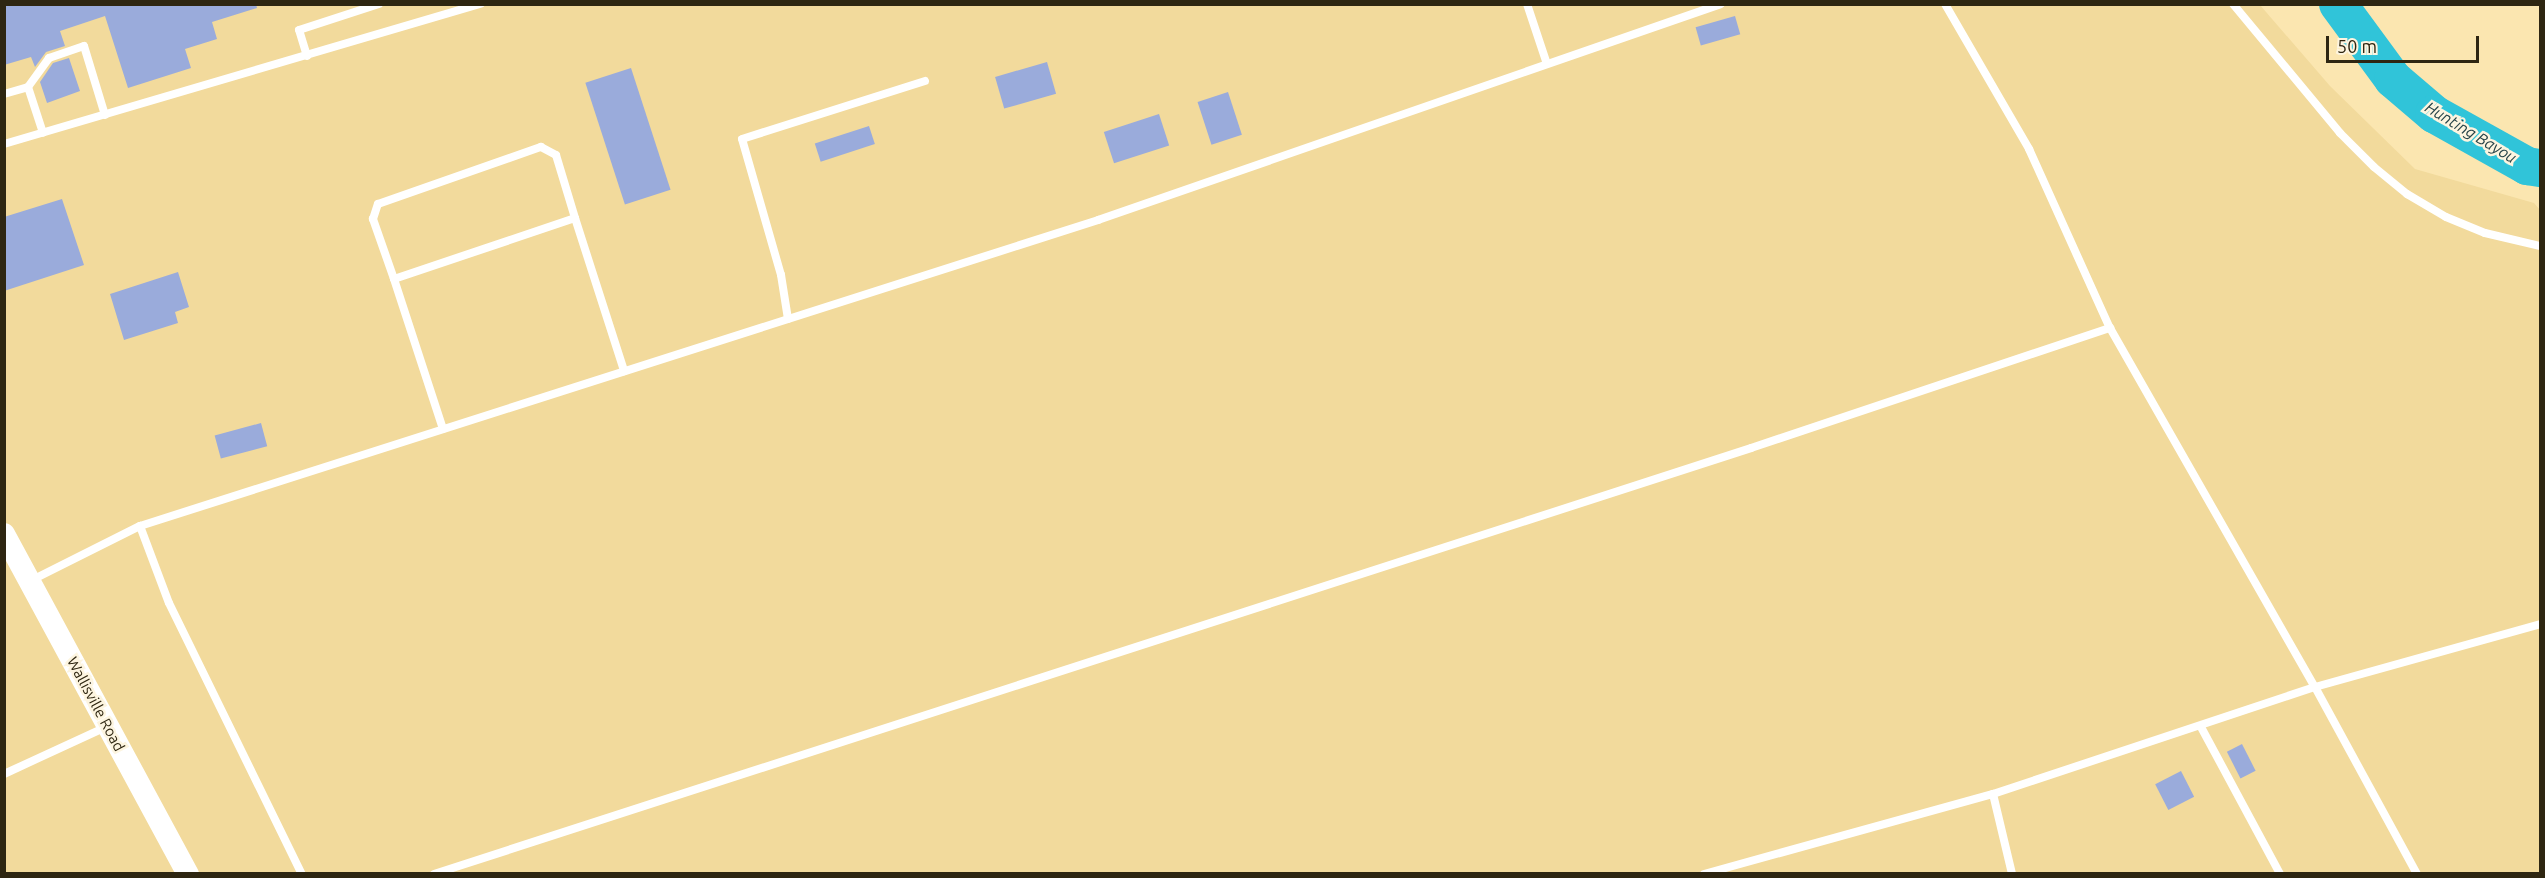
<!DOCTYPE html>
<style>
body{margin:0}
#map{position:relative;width:2545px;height:878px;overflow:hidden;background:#fbe6b0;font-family:Ubuntu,sans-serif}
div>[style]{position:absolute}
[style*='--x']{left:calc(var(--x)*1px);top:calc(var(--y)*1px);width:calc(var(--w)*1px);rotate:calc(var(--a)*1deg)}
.built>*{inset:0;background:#f2da9c}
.river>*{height:38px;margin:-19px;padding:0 19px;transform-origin:19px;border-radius:19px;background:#30c4d9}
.building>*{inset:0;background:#9aabdb;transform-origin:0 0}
.service>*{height:8px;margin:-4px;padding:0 4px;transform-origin:4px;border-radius:4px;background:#fff}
.secondary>*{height:22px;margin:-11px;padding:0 11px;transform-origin:11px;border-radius:11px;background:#fff}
span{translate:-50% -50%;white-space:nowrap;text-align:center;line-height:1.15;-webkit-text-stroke:5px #fdf5e0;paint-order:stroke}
.street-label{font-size:15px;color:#2e2611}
.water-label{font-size:16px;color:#264348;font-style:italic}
.frame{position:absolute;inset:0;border:6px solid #2e2611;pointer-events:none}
.scale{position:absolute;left:2326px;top:36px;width:153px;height:27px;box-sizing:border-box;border:3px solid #2e2611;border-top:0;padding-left:8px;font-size:18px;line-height:21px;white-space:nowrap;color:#2e2611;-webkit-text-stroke:4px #fdf5e0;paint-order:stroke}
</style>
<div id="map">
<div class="built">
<div style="clip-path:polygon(5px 5px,2260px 5px,2330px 86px,2415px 169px,2534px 203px,2540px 210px,2540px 873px,5px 874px)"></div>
</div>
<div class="river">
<div style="--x:2338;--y:4;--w:93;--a:53.7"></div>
<div style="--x:2393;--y:79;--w:54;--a:40.5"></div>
<div style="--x:2434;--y:114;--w:107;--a:29.2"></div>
<div style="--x:2527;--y:166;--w:13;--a:9"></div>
</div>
<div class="building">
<div style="clip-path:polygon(4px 4px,256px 4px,257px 8px,212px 22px,217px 39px,185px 49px,191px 68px,128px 88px,105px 16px,60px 31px,65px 46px,46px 52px,35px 67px,31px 57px,4px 65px)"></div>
<div style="left:1735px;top:16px;width:19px;height:41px;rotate:74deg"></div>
<div style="clip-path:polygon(69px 58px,80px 91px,47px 103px,40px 82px,53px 63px)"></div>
<div style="left:1047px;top:62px;width:33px;height:54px;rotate:74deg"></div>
<div style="left:631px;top:68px;width:128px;height:48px;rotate:72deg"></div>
<div style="left:1228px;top:92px;width:45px;height:32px;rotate:72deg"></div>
<div style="left:1159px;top:114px;width:33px;height:58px;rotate:72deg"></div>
<div style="left:869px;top:126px;width:19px;height:57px;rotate:72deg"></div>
<div style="clip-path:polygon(62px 199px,84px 265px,4px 291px,4px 217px)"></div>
<div style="clip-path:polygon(178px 272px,189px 307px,175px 312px,178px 323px,124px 340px,110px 294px)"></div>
<div style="left:261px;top:423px;width:24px;height:48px;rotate:75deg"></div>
<div style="left:2242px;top:744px;width:30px;height:17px;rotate:63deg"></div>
<div style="left:2181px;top:771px;width:29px;height:29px;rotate:63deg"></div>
</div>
<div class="service">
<div style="--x:1527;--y:4;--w:63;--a:71.6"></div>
<div style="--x:1945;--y:4;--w:168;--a:59.9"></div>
<div style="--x:2029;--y:149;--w:196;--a:65.7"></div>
<div style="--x:2110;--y:328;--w:413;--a:60.3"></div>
<div style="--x:2315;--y:687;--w:213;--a:61.4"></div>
<div style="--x:2233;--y:4;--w:168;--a:50.3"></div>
<div style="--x:2340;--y:133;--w:48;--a:45"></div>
<div style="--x:2374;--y:167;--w:43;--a:39.3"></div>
<div style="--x:2407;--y:194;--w:45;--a:30.5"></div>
<div style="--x:2446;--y:217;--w:42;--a:22.3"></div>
<div style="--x:2485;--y:233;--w:57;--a:13.3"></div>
<div style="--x:307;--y:56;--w:27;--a:-107"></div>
<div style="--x:299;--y:30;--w:84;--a:-18"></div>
<div style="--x:28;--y:87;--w:36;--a:-54"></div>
<div style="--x:49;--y:58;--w:37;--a:-19"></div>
<div style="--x:84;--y:46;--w:72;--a:73.1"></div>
<div style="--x:4;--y:94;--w:25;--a:-16"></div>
<div style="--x:28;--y:87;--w:48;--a:71.9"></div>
<div style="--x:4;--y:144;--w:497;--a:-16.4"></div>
<div style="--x:394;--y:279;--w:64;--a:-109.3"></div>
<div style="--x:373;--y:219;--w:16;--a:-72"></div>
<div style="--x:378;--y:204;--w:173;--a:-19.3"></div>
<div style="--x:541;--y:147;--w:17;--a:28"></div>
<div style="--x:556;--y:155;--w:66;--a:73.2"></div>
<div style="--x:788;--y:319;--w:45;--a:-99"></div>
<div style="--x:781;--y:275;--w:141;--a:-106"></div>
<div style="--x:742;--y:139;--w:192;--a:-17.6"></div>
<div style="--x:443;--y:429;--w:158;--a:-108.1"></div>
<div style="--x:394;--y:279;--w:191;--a:-18.6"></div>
<div style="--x:575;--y:218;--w:161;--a:72.2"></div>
<div style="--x:140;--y:526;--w:82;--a:69.4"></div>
<div style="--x:169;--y:603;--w:302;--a:63.9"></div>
<div style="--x:30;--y:581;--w:123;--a:-26.6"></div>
<div style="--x:140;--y:526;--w:1006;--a:-17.71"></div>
<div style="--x:1098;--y:220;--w:659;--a:-19.12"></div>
<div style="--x:2201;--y:727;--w:167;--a:61.7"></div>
<div style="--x:4;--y:774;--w:115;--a:-24.8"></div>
<div style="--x:1993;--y:794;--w:82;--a:76.6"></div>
<div style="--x:434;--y:874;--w:1384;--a:-17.92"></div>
<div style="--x:1751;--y:448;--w:379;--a:-18.5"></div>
<div style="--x:1704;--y:874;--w:300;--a:-15.5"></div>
<div style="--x:1993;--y:794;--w:339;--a:-18.4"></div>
<div style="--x:2315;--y:687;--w:234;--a:-15.6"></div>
</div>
<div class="secondary">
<div style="--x:4;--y:534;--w:387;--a:61.6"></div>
</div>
<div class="street-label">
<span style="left:96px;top:704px;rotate:62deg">Wallisville Road</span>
</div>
<div class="water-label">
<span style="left:2471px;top:132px;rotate:31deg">Hunting Bayou</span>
</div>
<div class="frame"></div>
<div class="scale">50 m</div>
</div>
